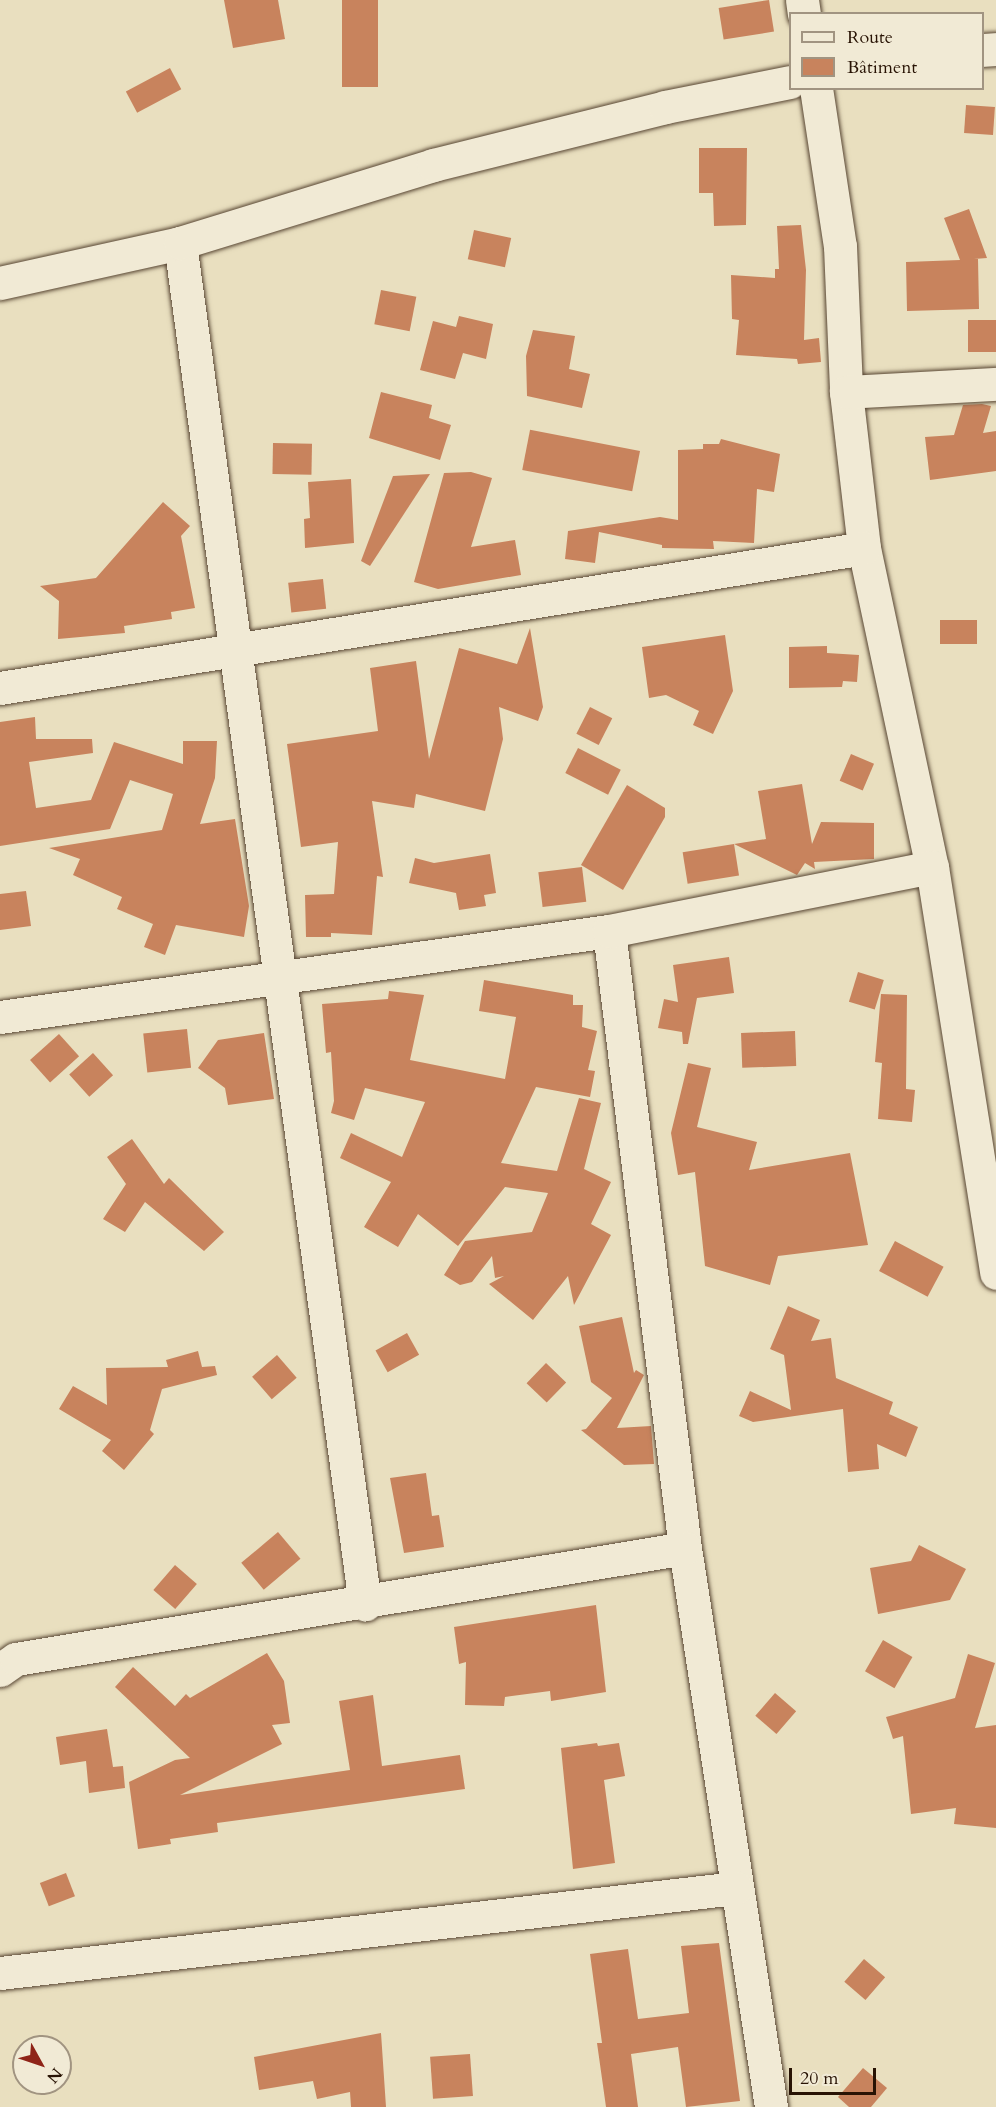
<!DOCTYPE html>
<meta charset="utf-8">
<style>
body{margin:0}
#map{position:relative;width:996px;height:2107px;overflow:hidden;background:#e9dfbf;font-family:Cardo,serif}
div>[style]{position:absolute}
[style*='--x']{left:calc(var(--x)*1px);top:calc(var(--y)*1px);width:calc(var(--w)*1px);rotate:calc(var(--a)*1deg)}
.building>*{inset:0;background:#c8835d;transform-origin:0 0}
.roads{filter:drop-shadow(0 0 2px #584633) drop-shadow(0 0 2px #584633)}
.minor>*{height:33px;margin:-16.5px;padding:0 16.5px;transform-origin:16.5px;border-radius:16.5px;background:#f1ead5}
span{translate:-50% -50%;white-space:nowrap;text-align:center;line-height:1.15;-webkit-text-stroke:4.5px #f1ead5;paint-order:stroke}
.legend{position:absolute;left:789px;top:12px;width:195px;height:78px;box-sizing:border-box;background:#f1ead5;border:2px solid #a19481;margin:0;padding:8px 10px;list-style:none;font-size:18px;color:#281304}
.legend li{display:flex;align-items:center;gap:12px;height:30px}
.legend b{width:30px;border:2px solid #a19481}
.north{position:absolute;left:12px;top:2035px;width:60px;height:60px;box-sizing:border-box;background:#f1ead5;border:2px solid #a19481;border-radius:50%;rotate:130deg;font-size:16px;font-weight:700;line-height:24px;text-align:center;color:#281304}
.north::after{content:'';display:block;margin:auto;width:21px;height:27px;background:#8f2418;clip-path:polygon(50% 0,100% 100%,50% 72%,0 100%)}
.scale{position:absolute;left:789px;top:2068px;width:87px;height:27px;box-sizing:border-box;border:3px solid #281304;border-top:0;padding-left:8px;font-size:18px;line-height:21px;white-space:nowrap;color:#281304;-webkit-text-stroke:4px #f1ead5;paint-order:stroke}
</style>
<div id="map">
<div class="building">
<div style="clip-path:polygon(224px 0,278px 0,285px 39px,233px 48px)"></div>
<div style="left:342px;top:0;width:36px;height:87px"></div>
<div style="left:769px;top:0;width:32px;height:51px;rotate:81deg"></div>
<div style="left:170px;top:68px;width:24px;height:50px;rotate:62deg"></div>
<div style="left:966px;top:105px;width:29px;height:28px;rotate:4deg"></div>
<div style="clip-path:polygon(699px 148px,747px 148px,746px 225px,714px 226px,713px 193px,699px 193px)"></div>
<div style="clip-path:polygon(969px 209px,987px 258px,974px 259px,978px 259px,979px 309px,907px 311px,906px 262px,960px 260px,944px 218px)"></div>
<div style="clip-path:polygon(801px 225px,806px 270px,804px 340px,819px 338px,821px 362px,798px 364px,797px 359px,736px 355px,739px 320px,732px 319px,731px 275px,775px 278px,775px 269px,779px 269px,777px 226px)"></div>
<div style="left:474px;top:230px;width:38px;height:30px;rotate:12deg"></div>
<div style="left:381px;top:290px;width:36px;height:35px;rotate:11deg"></div>
<div style="clip-path:polygon(459px 316px,493px 324px,486px 359px,463px 353px,455px 379px,420px 370px,433px 321px,456px 327px)"></div>
<div style="left:996px;top:320px;width:32px;height:28px;rotate:90deg"></div>
<div style="clip-path:polygon(533px 330px,575px 336px,569px 369px,590px 374px,582px 408px,527px 396px,526px 356px)"></div>
<div style="clip-path:polygon(381px 392px,432px 405px,429px 418px,451px 425px,440px 460px,369px 438px)"></div>
<div style="clip-path:polygon(982px 404px,991px 406px,983px 433px,996px 431px,996px 471px,930px 480px,925px 437px,954px 435px,963px 405px)"></div>
<div style="clip-path:polygon(721px 439px,780px 454px,774px 492px,757px 489px,754px 543px,713px 541px,714px 549px,662px 548px,662px 545px,599px 532px,595px 563px,565px 559px,568px 531px,660px 517px,678px 520px,678px 450px,703px 449px,703px 444px,719px 444px)"></div>
<div style="left:273px;top:443px;width:39px;height:31px;rotate:1deg"></div>
<div style="left:640px;top:451px;width:41px;height:112px;rotate:101deg"></div>
<div style="clip-path:polygon(471px 472px,492px 478px,471px 547px,515px 540px,521px 575px,438px 589px,414px 582px,444px 473px)"></div>
<div style="clip-path:polygon(430px 474px,370px 566px,361px 561px,393px 476px)"></div>
<div style="clip-path:polygon(351px 479px,354px 543px,305px 548px,304px 519px,310px 518px,308px 482px)"></div>
<div style="clip-path:polygon(163px 502px,190px 526px,181px 536px,195px 608px,171px 612px,172px 619px,124px 626px,125px 633px,58px 639px,59px 601px,40px 586px,96px 578px)"></div>
<div style="left:323px;top:579px;width:30px;height:35px;rotate:84deg"></div>
<div style="left:940px;top:620px;width:37px;height:24px"></div>
<div style="clip-path:polygon(530px 628px,543px 707px,538px 721px,499px 707px,503px 739px,485px 811px,416px 794px,414px 808px,372px 801px,383px 877px,377px 876px,372px 935px,331px 933px,331px 937px,306px 937px,305px 895px,334px 894px,338px 842px,301px 847px,287px 744px,378px 731px,370px 668px,416px 661px,429px 759px,459px 648px,517px 664px)"></div>
<div style="clip-path:polygon(725px 635px,733px 691px,713px 734px,693px 725px,699px 711px,666px 695px,649px 698px,642px 647px)"></div>
<div style="clip-path:polygon(827px 646px,827px 653px,859px 655px,857px 682px,843px 681px,842px 687px,789px 688px,789px 647px)"></div>
<div style="left:590px;top:707px;width:25px;height:30px;rotate:27deg"></div>
<div style="clip-path:polygon(35px 717px,36px 739px,92px 739px,93px 753px,29px 762px,36px 808px,91px 800px,114px 742px,183px 764px,183px 741px,217px 741px,215px 778px,200px 824px,235px 819px,249px 906px,244px 937px,176px 925px,165px 955px,144px 947px,153px 924px,117px 909px,122px 897px,73px 875px,80px 859px,49px 848px,162px 830px,173px 794px,130px 780px,110px 829px,0 846px,0 722px)"></div>
<div style="left:578px;top:748px;width:48px;height:28px;rotate:27deg"></div>
<div style="left:851px;top:754px;width:25px;height:29px;rotate:23deg"></div>
<div style="clip-path:polygon(802px 784px,812px 844px,821px 822px,874px 823px,874px 859px,814px 862px,815px 869px,805px 863px,797px 875px,734px 844px,766px 839px,758px 791px)"></div>
<div style="clip-path:polygon(627px 785px,665px 808px,665px 817px,623px 890px,581px 865px)"></div>
<div style="left:734px;top:844px;width:32px;height:52px;rotate:81deg"></div>
<div style="clip-path:polygon(490px 854px,496px 893px,484px 895px,486px 906px,459px 910px,456px 893px,409px 883px,415px 858px,434px 863px)"></div>
<div style="left:582px;top:867px;width:35px;height:44px;rotate:83deg"></div>
<div style="clip-path:polygon(26px 891px,31px 926px,0 930px,0 894px)"></div>
<div style="clip-path:polygon(729px 957px,734px 993px,697px 998px,688px 1044px,683px 1044px,682px 1032px,658px 1028px,664px 999px,678px 1002px,673px 965px)"></div>
<div style="left:858px;top:972px;width:27px;height:31px;rotate:17deg"></div>
<div style="clip-path:polygon(484px 980px,573px 995px,573px 1005px,583px 1005px,582px 1027px,597px 1031px,588px 1070px,595px 1071px,590px 1097px,536px 1087px,501px 1163px,557px 1171px,579px 1098px,601px 1103px,584px 1169px,611px 1182px,591px 1224px,611px 1235px,574px 1305px,568px 1276px,533px 1320px,489px 1284px,504px 1276px,495px 1278px,492px 1256px,472px 1282px,460px 1285px,444px 1275px,465px 1241px,532px 1232px,548px 1193px,505px 1187px,458px 1246px,418px 1214px,398px 1247px,364px 1227px,391px 1182px,340px 1158px,351px 1133px,402px 1157px,425px 1102px,365px 1088px,354px 1120px,331px 1113px,334px 1101px,331px 1052px,326px 1053px,322px 1004px,388px 999px,389px 991px,424px 995px,410px 1060px,505px 1079px,516px 1017px,479px 1011px)"></div>
<div style="clip-path:polygon(881px 994px,907px 995px,906px 1089px,915px 1090px,912px 1122px,878px 1119px,882px 1063px,875px 1062px)"></div>
<div style="left:187px;top:1029px;width:39px;height:44px;rotate:84deg"></div>
<div style="left:795px;top:1031px;width:35px;height:54px;rotate:88deg"></div>
<div style="clip-path:polygon(264px 1033px,274px 1099px,228px 1105px,225px 1088px,198px 1068px,218px 1040px)"></div>
<div style="left:59px;top:1034px;width:30px;height:39px;rotate:48deg"></div>
<div style="left:93px;top:1053px;width:30px;height:32px;rotate:48deg"></div>
<div style="clip-path:polygon(688px 1063px,711px 1068px,697px 1127px,757px 1142px,749px 1170px,850px 1153px,868px 1245px,778px 1256px,770px 1285px,705px 1266px,695px 1172px,678px 1175px,671px 1133px)"></div>
<div style="clip-path:polygon(132px 1139px,164px 1184px,169px 1178px,224px 1232px,204px 1251px,145px 1202px,125px 1232px,103px 1219px,126px 1184px,107px 1157px)"></div>
<div style="left:895px;top:1241px;width:55px;height:34px;rotate:28deg"></div>
<div style="clip-path:polygon(788px 1306px,820px 1320px,811px 1341px,831px 1338px,836px 1378px,893px 1402px,889px 1414px,918px 1427px,906px 1457px,877px 1444px,879px 1469px,848px 1472px,843px 1409px,753px 1422px,739px 1416px,750px 1391px,791px 1410px,784px 1355px,770px 1349px)"></div>
<div style="clip-path:polygon(622px 1317px,634px 1373px,636px 1370px,644px 1375px,617px 1428px,651px 1426px,654px 1464px,624px 1465px,581px 1430px,586px 1429px,612px 1398px,591px 1382px,579px 1326px)"></div>
<div style="left:407px;top:1333px;width:25px;height:36px;rotate:61deg"></div>
<div style="clip-path:polygon(198px 1351px,202px 1367px,215px 1366px,217px 1375px,162px 1389px,150px 1430px,154px 1434px,124px 1470px,102px 1451px,111px 1440px,59px 1409px,73px 1386px,107px 1405px,106px 1368px,168px 1367px,166px 1360px)"></div>
<div style="left:277px;top:1355px;width:30px;height:33px;rotate:49deg"></div>
<div style="left:546px;top:1363px;width:28px;height:28px;rotate:44deg"></div>
<div style="clip-path:polygon(426px 1473px,432px 1516px,439px 1515px,444px 1547px,404px 1553px,390px 1478px)"></div>
<div style="left:278px;top:1532px;width:35px;height:48px;rotate:50deg"></div>
<div style="clip-path:polygon(919px 1545px,966px 1569px,950px 1600px,878px 1614px,870px 1568px,911px 1561px)"></div>
<div style="left:175px;top:1565px;width:29px;height:33px;rotate:41deg"></div>
<div style="clip-path:polygon(596px 1605px,606px 1692px,551px 1701px,550px 1691px,505px 1697px,504px 1706px,465px 1705px,466px 1662px,459px 1664px,454px 1627px)"></div>
<div style="left:883px;top:1640px;width:34px;height:36px;rotate:30deg"></div>
<div style="clip-path:polygon(267px 1653px,284px 1681px,290px 1723px,272px 1725px,282px 1744px,180px 1795px,350px 1770px,339px 1701px,373px 1695px,382px 1766px,460px 1755px,465px 1789px,217px 1823px,218px 1832px,170px 1839px,171px 1844px,138px 1849px,129px 1782px,175px 1760px,190px 1758px,115px 1687px,133px 1667px,175px 1706px,186px 1694px,190px 1698px)"></div>
<div style="clip-path:polygon(968px 1654px,995px 1663px,975px 1728px,996px 1725px,996px 1828px,954px 1824px,956px 1808px,911px 1814px,903px 1736px,893px 1739px,886px 1717px,955px 1698px)"></div>
<div style="left:775px;top:1693px;width:28px;height:30px;rotate:41deg"></div>
<div style="clip-path:polygon(107px 1729px,113px 1767px,123px 1766px,125px 1788px,89px 1793px,86px 1761px,60px 1765px,56px 1737px)"></div>
<div style="clip-path:polygon(597px 1743px,598px 1746px,619px 1743px,625px 1776px,604px 1780px,615px 1863px,573px 1869px,561px 1748px)"></div>
<div style="left:66px;top:1873px;width:25px;height:28px;rotate:69deg"></div>
<div style="clip-path:polygon(719px 1943px,740px 2101px,686px 2107px,678px 2047px,631px 2054px,638px 2107px,606px 2107px,597px 2043px,602px 2043px,590px 1954px,628px 1949px,638px 2019px,689px 2013px,681px 1946px)"></div>
<div style="left:864px;top:1959px;width:28px;height:30px;rotate:41deg"></div>
<div style="clip-path:polygon(381px 2033px,386px 2107px,351px 2107px,350px 2092px,317px 2099px,313px 2081px,259px 2090px,254px 2057px)"></div>
<div style="left:470px;top:2054px;width:42px;height:40px;rotate:86deg"></div>
<div style="clip-path:polygon(863px 2068px,887px 2088px,871px 2107px,849px 2107px,838px 2097px)"></div>
</div>
<div class="roads">
<div class="minor">
<div style="--x:802;--y:0;--w:14;--a:82"></div>
<div style="--x:982;--y:50;--w:14;--a:-4"></div>
<div style="--x:816;--y:88;--w:160;--a:81.4"></div>
<div style="--x:840;--y:246;--w:146;--a:87.6"></div>
<div style="--x:846;--y:392;--w:157;--a:83.4"></div>
<div style="--x:864;--y:548;--w:326;--a:78"></div>
<div style="--x:932;--y:867;--w:411;--a:81"></div>
<div style="--x:180;--y:243;--w:1374;--a:82.26"></div>
<div style="--x:0;--y:283;--w:184;--a:-12.5"></div>
<div style="--x:180;--y:243;--w:265;--a:-17.1"></div>
<div style="--x:433;--y:165;--w:239;--a:-14"></div>
<div style="--x:665;--y:107;--w:127;--a:-11.3"></div>
<div style="--x:846;--y:392;--w:150;--a:-3.1"></div>
<div style="--x:0;--y:688;--w:875;--a:-9.2"></div>
<div style="--x:609;--y:931;--w:622;--a:82.98"></div>
<div style="--x:685;--y:1548;--w:566;--a:81.25"></div>
<div style="--x:0;--y:1017;--w:615;--a:-8.04"></div>
<div style="--x:609;--y:931;--w:329;--a:-11.2"></div>
<div style="--x:0;--y:1670;--w:19;--a:-35"></div>
<div style="--x:16;--y:1659;--w:678;--a:-9.42"></div>
<div style="--x:0;--y:1973;--w:741;--a:-6.59"></div>
</div>
</div>
<ul class="legend">
<li><b style="height:8px;background:#f1ead5"></b>Route</li>
<li><b style="height:16px;background:#c8835d"></b>Bâtiment</li>
</ul>
<div class="north">N</div>
<div class="scale">20 m</div>
</div>
